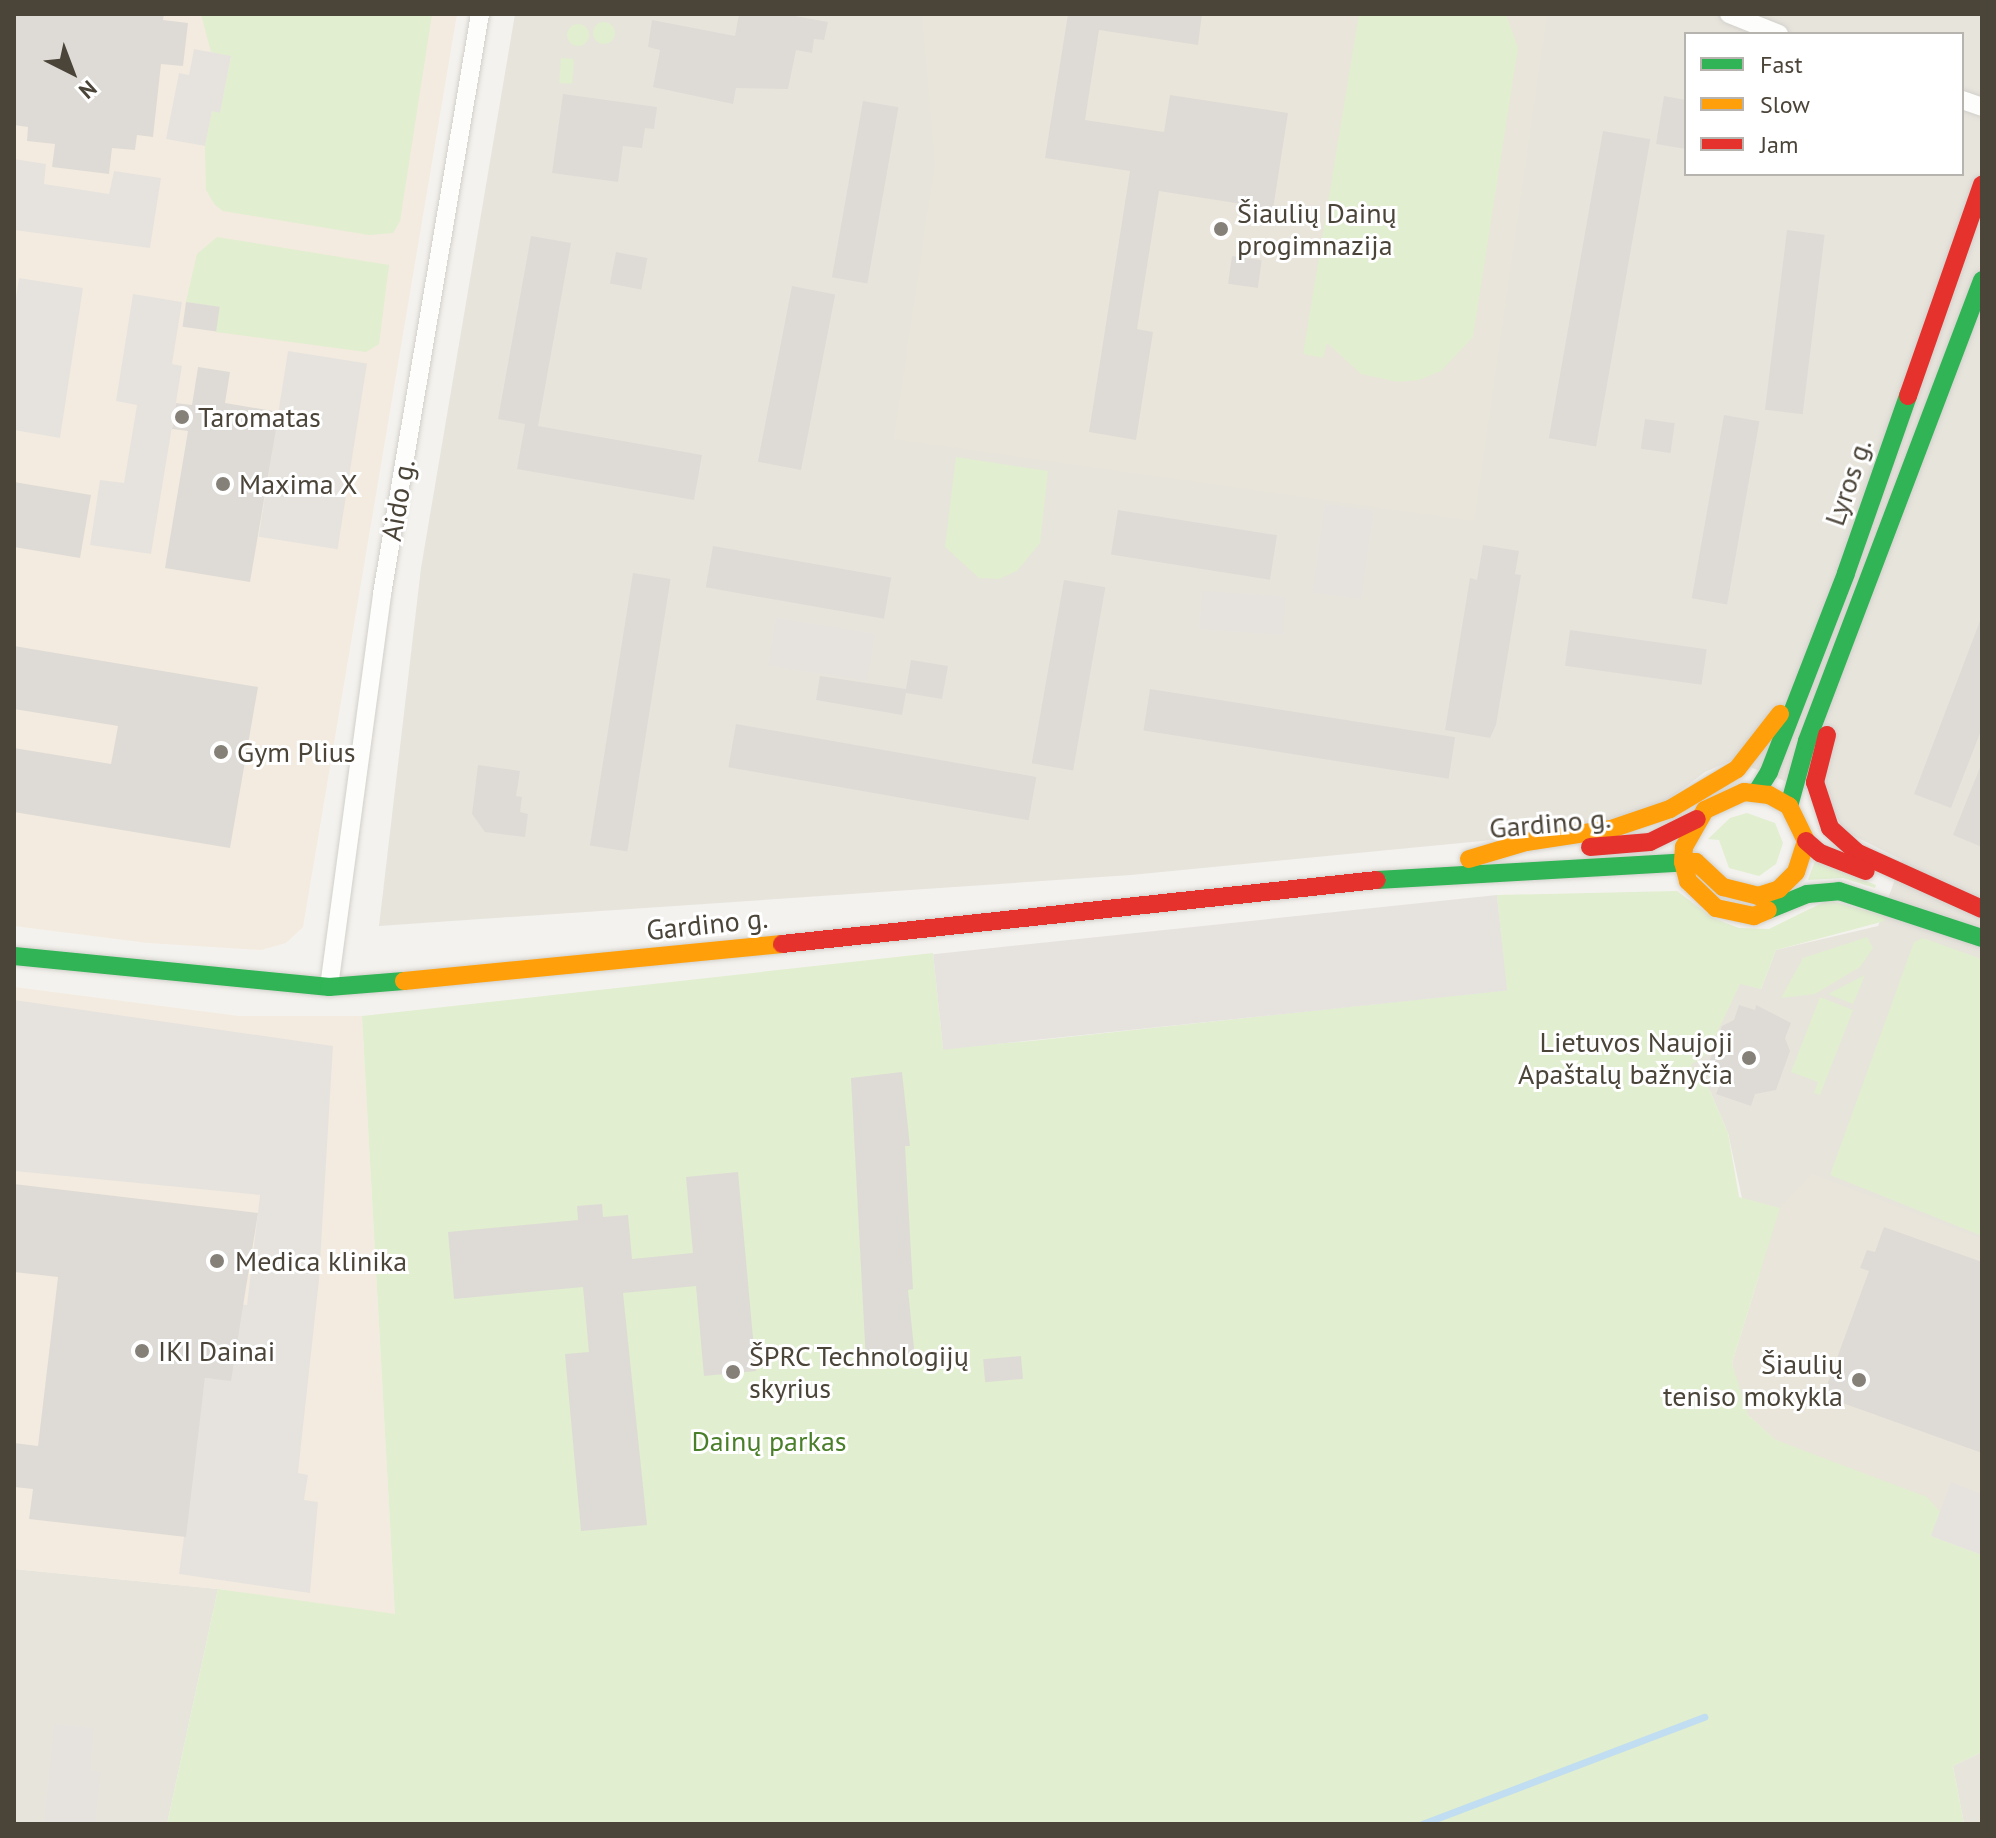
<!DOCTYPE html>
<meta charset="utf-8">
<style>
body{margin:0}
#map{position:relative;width:1996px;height:1838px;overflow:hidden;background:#f4f2ee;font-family:"PT Sans",sans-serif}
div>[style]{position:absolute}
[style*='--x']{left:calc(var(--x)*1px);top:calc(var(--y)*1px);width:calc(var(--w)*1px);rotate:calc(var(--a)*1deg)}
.residential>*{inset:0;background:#e7e4dc}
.commercial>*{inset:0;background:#f3ebdf}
.education>*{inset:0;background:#eae5da}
.green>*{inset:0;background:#e1eecf;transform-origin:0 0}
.round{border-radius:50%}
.parking>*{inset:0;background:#e6e3df;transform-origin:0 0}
.stream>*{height:7px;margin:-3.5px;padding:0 3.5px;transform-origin:3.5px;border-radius:3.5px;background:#c0ddf1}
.building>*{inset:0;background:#dedbd6;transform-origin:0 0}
.roads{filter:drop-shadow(0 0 2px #d2d0cb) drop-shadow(0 0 2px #d2d0cb)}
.street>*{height:18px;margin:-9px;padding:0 9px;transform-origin:9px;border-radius:9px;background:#fdfdfc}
.fast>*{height:18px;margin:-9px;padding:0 9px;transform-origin:9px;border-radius:9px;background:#30b455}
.slow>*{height:18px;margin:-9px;padding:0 9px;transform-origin:9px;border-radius:9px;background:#ff9f0a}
.jam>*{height:18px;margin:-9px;padding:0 9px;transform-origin:9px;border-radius:9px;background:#e5322d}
.dots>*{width:22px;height:22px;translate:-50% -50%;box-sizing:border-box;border:4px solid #fff;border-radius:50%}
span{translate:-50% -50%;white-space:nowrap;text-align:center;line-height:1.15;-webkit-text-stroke:6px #fff;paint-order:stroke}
.poi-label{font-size:28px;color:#4b4439}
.left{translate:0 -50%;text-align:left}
.right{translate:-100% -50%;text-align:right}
.street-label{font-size:28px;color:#4b4439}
.park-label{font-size:28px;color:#4a7f2a}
.frame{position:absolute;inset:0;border:16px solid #4b4439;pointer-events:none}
.legend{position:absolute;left:1684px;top:32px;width:280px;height:144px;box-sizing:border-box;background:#fff;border:2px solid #b7b4b0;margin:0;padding:10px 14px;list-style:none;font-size:24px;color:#4b4439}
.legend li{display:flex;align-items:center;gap:16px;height:40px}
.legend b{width:40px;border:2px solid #b7b4b0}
.north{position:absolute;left:32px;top:32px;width:80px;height:80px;-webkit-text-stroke:6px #fff;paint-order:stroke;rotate:138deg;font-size:22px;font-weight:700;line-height:32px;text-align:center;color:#4b4439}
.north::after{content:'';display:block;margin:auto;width:28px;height:36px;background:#4b4439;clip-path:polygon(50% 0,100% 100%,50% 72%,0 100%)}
</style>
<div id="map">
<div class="residential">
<div style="clip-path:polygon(evenodd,515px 14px,1982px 14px,1982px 1555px,1796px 1449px,1728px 1133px,1710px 1091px,1690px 1065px,1710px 1044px,1740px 983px,1761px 989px,1776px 950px,1878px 926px,1902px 860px,1844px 831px,1827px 798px,1733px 760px,1705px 772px,1656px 809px,1533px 836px,1131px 875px,379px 926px,421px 568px,515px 14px,1686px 34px,1962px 34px,1962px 174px,1686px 174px,1686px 34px)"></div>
<div style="clip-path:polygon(14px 1569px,218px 1589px,167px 1824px,14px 1824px)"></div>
<div style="clip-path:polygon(1982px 1752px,1982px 1824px,1964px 1824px,1953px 1766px)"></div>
</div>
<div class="commercial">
<div style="clip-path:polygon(14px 14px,457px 14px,303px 927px,286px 943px,261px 950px,148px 943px,14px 926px)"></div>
<div style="clip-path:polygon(14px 987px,239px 1016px,362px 1016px,395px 1615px,218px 1589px,14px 1569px)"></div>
</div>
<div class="education">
<div style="clip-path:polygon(922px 14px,1547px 14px,1474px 521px,894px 439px,935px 163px)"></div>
<div style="clip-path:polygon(1812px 1174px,1982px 1239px,1982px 1555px,1931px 1536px,1927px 1497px,1775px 1440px,1748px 1415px,1739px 1397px,1732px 1363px,1780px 1208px)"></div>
</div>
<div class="green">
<div style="clip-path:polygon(201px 14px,432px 14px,400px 221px,393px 233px,369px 235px,223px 211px,215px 205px,206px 190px,205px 146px,212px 111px,220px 112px,231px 57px,211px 52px)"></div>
<div style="clip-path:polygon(1359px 14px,1506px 14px,1518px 48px,1473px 337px,1441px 371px,1419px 380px,1398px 382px,1361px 374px,1327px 343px,1323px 358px,1303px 354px)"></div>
<div class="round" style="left:593px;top:22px;width:22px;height:22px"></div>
<div class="round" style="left:567px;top:24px;width:22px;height:22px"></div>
<div style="left:561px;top:58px;width:13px;height:25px;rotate:4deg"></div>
<div style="clip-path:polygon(217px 237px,389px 265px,379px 344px,366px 352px,216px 332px,219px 307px,186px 302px,197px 254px)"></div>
<div style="clip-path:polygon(956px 457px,1048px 471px,1040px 543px,1017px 571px,999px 579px,979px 578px,945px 547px)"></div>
<div style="clip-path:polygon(1747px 813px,1775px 823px,1783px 843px,1776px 864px,1759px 876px,1729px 868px,1719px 840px,1708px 839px,1730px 818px)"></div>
<div style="clip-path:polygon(1815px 861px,1876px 885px,1875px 888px,1843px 878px,1808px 880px)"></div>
<div style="clip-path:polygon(1677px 891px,1713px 918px,1739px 928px,1769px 929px,1828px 900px,1882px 915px,1885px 921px,1776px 950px,1761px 989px,1740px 984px,1707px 1054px,1691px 1065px,1710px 1091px,1728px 1133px,1739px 1197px,1780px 1208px,1732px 1363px,1748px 1415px,1776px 1440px,1927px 1497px,1940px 1512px,1931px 1536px,1982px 1555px,1982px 1752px,1953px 1766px,1964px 1824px,167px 1824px,218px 1589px,395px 1614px,362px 1016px,933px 953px,943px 1048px,1031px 1041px,1506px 990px,1497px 895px)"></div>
<div style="clip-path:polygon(1867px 937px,1873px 948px,1860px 967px,1815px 994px,1781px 998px,1803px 958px)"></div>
<div style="clip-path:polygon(1923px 938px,1982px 959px,1982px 1236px,1830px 1175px,1914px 942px)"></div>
<div style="clip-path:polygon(1865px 975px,1853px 1004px,1828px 994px)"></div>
<div style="clip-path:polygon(1820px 997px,1853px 1010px,1820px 1095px,1814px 1093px,1818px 1082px,1791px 1072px)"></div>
</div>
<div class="parking">
<div style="clip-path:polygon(194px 49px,231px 56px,220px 113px,212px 111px,205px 146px,166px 139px,179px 73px,189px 75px)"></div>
<div style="clip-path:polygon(14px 159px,46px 164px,44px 184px,109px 194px,114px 171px,161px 178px,150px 248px,14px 230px)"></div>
<div style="clip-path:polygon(19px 278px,83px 288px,60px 438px,14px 430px,14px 311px)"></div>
<div style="clip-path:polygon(133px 294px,182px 302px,172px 364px,182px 366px,151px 554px,90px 545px,100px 480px,124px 483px,137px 405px,116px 401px)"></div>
<div style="left:288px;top:351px;width:80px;height:188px;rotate:9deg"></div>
<div style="left:1325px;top:504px;width:49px;height:89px;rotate:8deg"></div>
<div style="left:1202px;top:591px;width:84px;height:38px;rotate:4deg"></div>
<div style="left:776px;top:618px;width:100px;height:48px;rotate:9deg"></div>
<div style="left:1497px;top:895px;width:96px;height:567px;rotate:84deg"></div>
<div style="clip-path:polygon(14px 1000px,333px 1046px,319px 1280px,298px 1473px,308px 1475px,304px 1500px,318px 1502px,310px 1593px,179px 1574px,205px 1378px,231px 1380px,214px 1302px,247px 1305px,260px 1195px,14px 1171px)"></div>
<div style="clip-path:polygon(1951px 1482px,1982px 1494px,1982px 1555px,1931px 1536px)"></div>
<div style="clip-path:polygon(54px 1724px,94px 1728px,90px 1770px,101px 1772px,95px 1824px,44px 1824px)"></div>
</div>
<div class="stream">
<div style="--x:1422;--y:1824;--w:302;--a:-20.8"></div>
</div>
<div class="building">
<div style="clip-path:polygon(14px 14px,164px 14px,163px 20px,188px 23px,183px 66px,161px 64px,153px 137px,137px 135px,135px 150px,112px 148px,109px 174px,52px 167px,55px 144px,27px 141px,28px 127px,14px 125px)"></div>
<div style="clip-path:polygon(739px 14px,784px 14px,828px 22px,824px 40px,814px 39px,812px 53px,796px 50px,788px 89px,736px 88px,733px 104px,653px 87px,660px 50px,648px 47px,652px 20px,735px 36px)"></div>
<div style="clip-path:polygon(1068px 14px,1202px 14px,1198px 45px,1099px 30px,1085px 120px,1164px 132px,1170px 95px,1288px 113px,1273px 209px,1159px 191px,1137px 329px,1153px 332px,1136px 440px,1089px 432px,1130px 171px,1045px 158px)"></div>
<div style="clip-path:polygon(563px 94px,657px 107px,654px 129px,645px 128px,642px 148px,623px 146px,618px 182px,552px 173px)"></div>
<div style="clip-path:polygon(1664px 96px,1686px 100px,1686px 149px,1656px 144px)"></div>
<div style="left:863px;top:101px;width:36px;height:179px;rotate:10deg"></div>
<div style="left:1603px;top:131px;width:48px;height:312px;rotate:10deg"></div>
<div style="left:1787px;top:230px;width:38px;height:181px;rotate:7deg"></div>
<div style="clip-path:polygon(531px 236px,571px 243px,538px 426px,702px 455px,694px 500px,517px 469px,525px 424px,498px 419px)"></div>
<div style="left:616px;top:252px;width:32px;height:32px;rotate:11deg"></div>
<div style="left:1232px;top:256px;width:30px;height:28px;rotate:8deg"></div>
<div style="left:792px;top:286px;width:44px;height:179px;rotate:11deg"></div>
<div style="left:186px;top:302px;width:34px;height:25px;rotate:8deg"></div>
<div style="clip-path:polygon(198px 367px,230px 372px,225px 403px,279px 412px,250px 582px,165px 568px,188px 431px,172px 429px,176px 403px,192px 405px)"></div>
<div style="left:1724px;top:415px;width:36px;height:186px;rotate:10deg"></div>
<div style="left:1645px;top:419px;width:30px;height:30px;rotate:8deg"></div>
<div style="clip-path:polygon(14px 482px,91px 495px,80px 558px,14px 547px)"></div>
<div style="left:1118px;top:510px;width:161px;height:45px;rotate:9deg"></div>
<div style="clip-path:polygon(1483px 545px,1519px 551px,1515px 574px,1521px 575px,1496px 725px,1490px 738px,1445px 730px,1470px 578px,1477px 580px)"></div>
<div style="left:713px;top:546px;width:181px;height:42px;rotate:10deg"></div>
<div style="left:633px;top:573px;width:38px;height:276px;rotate:9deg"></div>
<div style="left:1064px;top:580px;width:42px;height:186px;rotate:10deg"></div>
<div style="clip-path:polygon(1980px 621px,1982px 728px,1951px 808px,1914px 794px)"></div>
<div style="left:1570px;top:630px;width:138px;height:36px;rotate:8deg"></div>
<div style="clip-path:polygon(14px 646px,258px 687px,230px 848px,14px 812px,14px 748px,111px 764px,118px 726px,14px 709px)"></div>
<div style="clip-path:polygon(911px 660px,948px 666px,942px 699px,906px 693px,902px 715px,816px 700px,820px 676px,906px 689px)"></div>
<div style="left:1150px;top:689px;width:309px;height:42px;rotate:9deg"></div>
<div style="left:736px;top:724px;width:305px;height:44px;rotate:10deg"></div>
<div style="clip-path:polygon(478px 765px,520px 771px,516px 796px,522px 797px,520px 812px,528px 814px,525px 837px,485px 832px,472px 814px)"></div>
<div style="clip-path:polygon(1981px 765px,1982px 765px,1982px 847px,1953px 835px)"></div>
<div style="clip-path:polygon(1739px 1005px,1755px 1010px,1756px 1005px,1791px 1023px,1785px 1038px,1790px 1051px,1776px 1090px,1755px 1094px,1751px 1106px,1716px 1094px,1721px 1082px,1708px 1065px,1722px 1026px,1734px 1020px)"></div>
<div style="clip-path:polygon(902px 1072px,910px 1146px,905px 1146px,913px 1289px,908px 1290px,915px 1358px,866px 1362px,851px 1078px)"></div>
<div style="clip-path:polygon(738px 1172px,756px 1371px,704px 1376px,696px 1286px,623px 1293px,647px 1525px,581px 1531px,565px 1354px,589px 1352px,583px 1287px,454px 1299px,448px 1232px,578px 1220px,577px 1206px,602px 1204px,603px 1217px,628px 1215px,632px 1259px,693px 1253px,686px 1177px)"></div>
<div style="clip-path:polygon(14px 1184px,258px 1213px,231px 1381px,205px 1378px,186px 1537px,29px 1519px,33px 1489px,14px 1487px,14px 1443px,38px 1446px,58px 1277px,14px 1272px)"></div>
<div style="clip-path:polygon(1884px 1227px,1982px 1262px,1982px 1453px,1823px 1396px,1869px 1271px,1860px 1268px,1867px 1250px,1875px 1252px)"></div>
<div style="left:1021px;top:1356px;width:23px;height:38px;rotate:85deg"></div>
</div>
<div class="roads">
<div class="street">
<div style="--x:1729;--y:14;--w:54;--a:21.8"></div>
<div style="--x:1962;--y:100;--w:21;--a:19"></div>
<div style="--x:329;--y:987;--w:397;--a:-82.3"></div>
<div style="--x:382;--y:594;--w:588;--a:-80.41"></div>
</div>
<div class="fast">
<div style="--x:1756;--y:793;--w:25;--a:-58"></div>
<div style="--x:1769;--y:772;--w:213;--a:-68.8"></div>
<div style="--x:1846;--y:573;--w:188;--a:-70.7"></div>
<div style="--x:1789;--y:806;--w:67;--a:-74.5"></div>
<div style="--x:1807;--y:741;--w:493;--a:-69.2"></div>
<div style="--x:1377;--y:880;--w:310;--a:-3.3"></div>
<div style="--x:1768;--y:910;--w:42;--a:-22.3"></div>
<div style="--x:1807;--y:894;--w:32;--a:-5"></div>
<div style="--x:1839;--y:891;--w:151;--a:18.2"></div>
<div style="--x:14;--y:956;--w:317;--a:5.6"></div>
<div style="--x:329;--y:987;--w:75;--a:-4.6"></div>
</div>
<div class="slow">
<div style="--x:1469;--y:859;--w:59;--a:-16.6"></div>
<div style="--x:1526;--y:842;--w:86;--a:-8.7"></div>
<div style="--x:1611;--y:829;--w:62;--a:-18.7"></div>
<div style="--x:1670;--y:809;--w:78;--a:-30.8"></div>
<div style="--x:1737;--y:769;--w:70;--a:-52"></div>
<div style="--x:1686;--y:862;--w:10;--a:0"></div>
<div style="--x:1696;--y:862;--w:37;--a:43"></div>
<div style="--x:1723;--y:887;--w:36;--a:14"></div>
<div style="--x:1758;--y:896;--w:22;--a:-18"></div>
<div style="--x:1779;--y:889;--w:24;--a:-45"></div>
<div style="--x:1796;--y:872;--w:33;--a:-72"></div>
<div style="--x:1806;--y:841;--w:39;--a:-116"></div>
<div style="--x:1789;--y:806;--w:23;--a:-151"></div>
<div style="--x:1769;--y:795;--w:25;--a:-173"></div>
<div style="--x:1744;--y:792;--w:43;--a:155.2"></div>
<div style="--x:1705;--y:810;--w:43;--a:119.6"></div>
<div style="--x:1684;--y:847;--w:15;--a:94"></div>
<div style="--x:1683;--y:862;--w:20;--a:75"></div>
<div style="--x:1688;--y:881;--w:39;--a:44"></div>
<div style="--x:1716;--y:908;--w:39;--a:12"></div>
<div style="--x:1754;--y:916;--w:15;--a:-23"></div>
<div style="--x:404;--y:981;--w:380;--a:-5.6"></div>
</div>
<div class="jam">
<div style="--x:1908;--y:396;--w:224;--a:-70.7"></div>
<div style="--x:1827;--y:735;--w:49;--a:104.3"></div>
<div style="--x:1815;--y:782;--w:48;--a:71.9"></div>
<div style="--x:1830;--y:828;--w:38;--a:42"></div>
<div style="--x:1858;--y:853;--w:136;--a:24.3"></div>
<div style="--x:1806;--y:841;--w:18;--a:41"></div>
<div style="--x:1820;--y:853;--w:49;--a:21.4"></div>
<div style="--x:1590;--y:847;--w:60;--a:-4.8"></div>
<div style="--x:1650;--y:842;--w:52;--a:-26.1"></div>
<div style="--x:782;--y:944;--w:598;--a:-6.14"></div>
</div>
</div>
<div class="dots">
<div style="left:1221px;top:229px;background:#868178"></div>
<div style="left:182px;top:417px;background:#868178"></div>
<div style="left:223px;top:484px;background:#868178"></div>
<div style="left:221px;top:752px;background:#868178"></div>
<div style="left:1749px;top:1058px;background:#868178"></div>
<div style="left:217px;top:1261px;background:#868178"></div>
<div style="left:142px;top:1351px;background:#868178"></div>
<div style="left:733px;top:1372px;background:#868178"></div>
<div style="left:1859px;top:1380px;background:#868178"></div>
</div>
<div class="poi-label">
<span class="left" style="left:1237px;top:229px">Šiaulių Dainų<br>progimnazija</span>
<span class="left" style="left:198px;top:417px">Taromatas</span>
<span class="left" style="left:239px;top:484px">Maxima X</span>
<span class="left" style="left:237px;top:752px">Gym Plius</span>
<span class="right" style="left:1733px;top:1058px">Lietuvos Naujoji<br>Apaštalų bažnyčia</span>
<span class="left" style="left:235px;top:1261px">Medica klinika</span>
<span class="left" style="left:158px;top:1351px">IKI Dainai</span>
<span class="left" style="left:749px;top:1372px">ŠPRC Technologijų<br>skyrius</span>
<span class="right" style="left:1843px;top:1380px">Šiaulių<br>teniso mokykla</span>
</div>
<div class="street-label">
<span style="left:1848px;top:482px;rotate:-71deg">Lyros g.</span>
<span style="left:398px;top:500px;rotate:-80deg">Aido g.</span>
<span style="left:1550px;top:823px;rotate:-5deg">Gardino g.</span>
<span style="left:707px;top:924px;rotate:-6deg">Gardino g.</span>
</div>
<div class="park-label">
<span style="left:769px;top:1441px">Dainų parkas</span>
</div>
<div class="frame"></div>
<ul class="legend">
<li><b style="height:10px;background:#30b455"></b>Fast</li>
<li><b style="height:10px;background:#ff9f0a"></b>Slow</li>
<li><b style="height:10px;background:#e5322d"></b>Jam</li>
</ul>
<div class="north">N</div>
</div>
